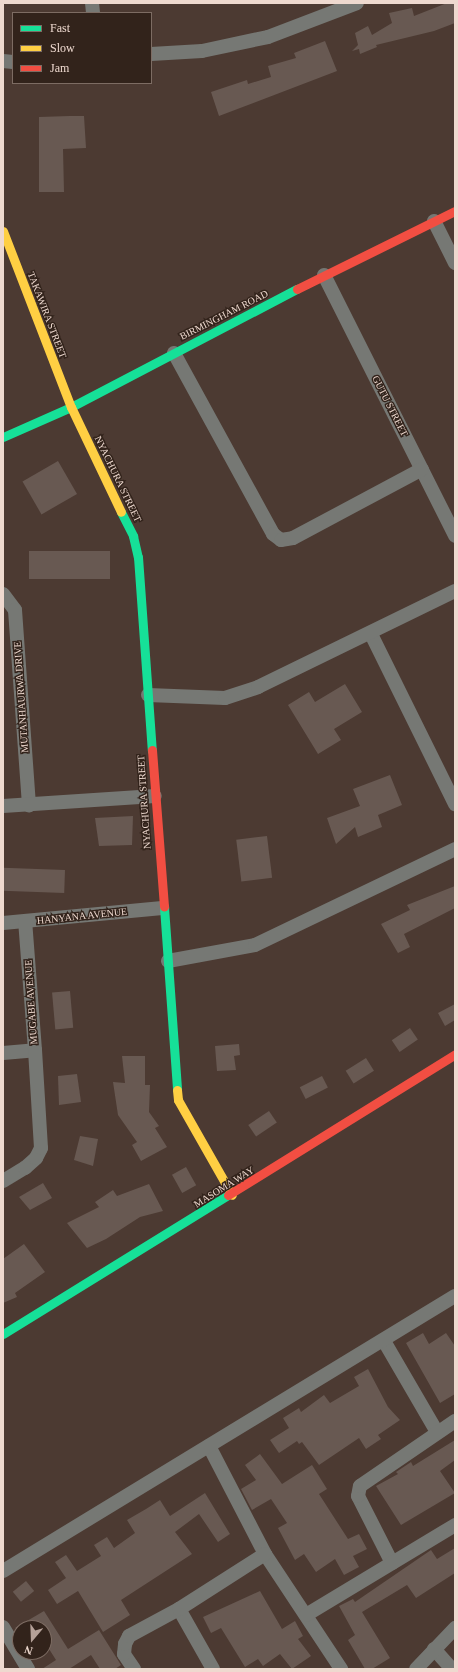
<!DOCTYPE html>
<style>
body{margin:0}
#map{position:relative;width:458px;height:1672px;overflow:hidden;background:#4c3a32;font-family:"Times New Roman",serif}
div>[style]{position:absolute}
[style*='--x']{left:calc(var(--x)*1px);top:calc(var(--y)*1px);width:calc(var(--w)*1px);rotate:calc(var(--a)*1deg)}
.building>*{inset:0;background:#685952;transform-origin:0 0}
.street>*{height:14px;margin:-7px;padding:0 7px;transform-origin:7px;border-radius:7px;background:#767874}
.fast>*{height:9px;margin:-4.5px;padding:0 4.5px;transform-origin:4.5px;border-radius:4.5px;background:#16e098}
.slow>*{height:9px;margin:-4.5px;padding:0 4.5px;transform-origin:4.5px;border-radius:4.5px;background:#ffcf43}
.jam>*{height:9px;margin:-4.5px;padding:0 4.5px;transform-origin:4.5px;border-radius:4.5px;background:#f24e42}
span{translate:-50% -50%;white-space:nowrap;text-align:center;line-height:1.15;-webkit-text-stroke:3px #32231b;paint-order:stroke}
.street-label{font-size:10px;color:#eed9cf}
.frame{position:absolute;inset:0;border:4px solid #eed9cf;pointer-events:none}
.legend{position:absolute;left:12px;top:12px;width:140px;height:72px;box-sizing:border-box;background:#32231b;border:1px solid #7d6c63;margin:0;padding:5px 7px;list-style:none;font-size:12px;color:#eed9cf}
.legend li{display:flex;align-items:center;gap:8px;height:20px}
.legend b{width:20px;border:1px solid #7d6c63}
.north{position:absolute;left:12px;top:1620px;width:40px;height:40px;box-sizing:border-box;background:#32231b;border:1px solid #7d6c63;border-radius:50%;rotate:199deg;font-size:11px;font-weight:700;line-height:16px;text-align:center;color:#eed9cf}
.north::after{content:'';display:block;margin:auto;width:14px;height:18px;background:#b5a198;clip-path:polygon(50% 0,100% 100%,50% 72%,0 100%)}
</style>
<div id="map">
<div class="building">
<div style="clip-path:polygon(447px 3px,455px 3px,455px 23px,434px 31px,376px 45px,377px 47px,360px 54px,359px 49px,352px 51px,358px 45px,355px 33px,368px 26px,372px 35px,392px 23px,389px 13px,412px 8px,414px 16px)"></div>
<div style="clip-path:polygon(325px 41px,337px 71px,219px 116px,211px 92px,247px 80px,248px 84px,271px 77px,268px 66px,296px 58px,294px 53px)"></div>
<div style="clip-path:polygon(70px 116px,84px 116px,86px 148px,63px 149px,64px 192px,39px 192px,39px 117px)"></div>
<div style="left:58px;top:461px;width:38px;height:41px;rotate:60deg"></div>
<div style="left:29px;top:551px;width:81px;height:28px"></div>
<div style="clip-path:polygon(345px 684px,362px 712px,334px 729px,341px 740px,318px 754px,288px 705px,309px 692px,315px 702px)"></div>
<div style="clip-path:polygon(390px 775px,402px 805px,378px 815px,382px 827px,358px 837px,355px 827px,336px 844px,327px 818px,360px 806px,353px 789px)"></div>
<div style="clip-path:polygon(133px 816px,132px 845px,99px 846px,95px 818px)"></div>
<div style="left:267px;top:836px;width:42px;height:31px;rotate:83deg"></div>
<div style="left:65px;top:870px;width:23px;height:62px;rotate:92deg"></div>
<div style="clip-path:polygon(455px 886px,455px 908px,404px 934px,410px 947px,398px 953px,381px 924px,410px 910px,407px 905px)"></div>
<div style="left:70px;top:991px;width:37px;height:18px;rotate:85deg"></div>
<div style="clip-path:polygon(455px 1004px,455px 1020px,445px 1026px,438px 1013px)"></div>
<div style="left:410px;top:1028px;width:14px;height:22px;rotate:56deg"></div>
<div style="clip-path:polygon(239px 1044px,240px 1055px,234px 1056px,236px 1070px,217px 1071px,215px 1046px)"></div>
<div style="clip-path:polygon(122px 1056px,145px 1056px,145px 1085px,150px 1085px,149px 1112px,159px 1126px,155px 1128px,167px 1147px,141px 1161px,132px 1145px,137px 1142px,118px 1115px,113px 1082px,125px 1083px)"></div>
<div style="left:366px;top:1058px;width:15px;height:24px;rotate:58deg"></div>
<div style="clip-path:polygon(77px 1074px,81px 1102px,59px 1105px,58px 1076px)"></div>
<div style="left:322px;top:1076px;width:13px;height:25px;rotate:63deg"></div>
<div style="left:269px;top:1111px;width:14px;height:25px;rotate:56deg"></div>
<div style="clip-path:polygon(80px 1136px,98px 1139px,93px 1166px,74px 1160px)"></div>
<div style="left:186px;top:1167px;width:21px;height:16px;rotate:61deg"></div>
<div style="clip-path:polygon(43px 1183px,52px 1198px,30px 1210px,19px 1197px)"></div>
<div style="clip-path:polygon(149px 1184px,163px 1211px,140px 1217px,106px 1239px,87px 1248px,67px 1223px,99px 1207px,95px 1202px,113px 1190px,117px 1196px)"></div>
<div style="clip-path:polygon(24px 1244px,45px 1272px,15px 1293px,17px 1297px,3px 1303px,3px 1259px)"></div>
<div style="clip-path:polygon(423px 1333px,429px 1344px,446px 1333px,455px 1346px,455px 1394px,440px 1403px,406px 1343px)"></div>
<div style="clip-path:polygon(368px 1369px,388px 1407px,400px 1420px,378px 1435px,381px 1439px,366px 1449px,359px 1438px,319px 1465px,302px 1442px,299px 1444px,297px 1441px,279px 1453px,270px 1440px,289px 1428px,283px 1418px,299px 1408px,301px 1412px,324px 1395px,330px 1403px,359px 1386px,354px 1377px)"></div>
<div style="clip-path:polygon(455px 1440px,455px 1460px,440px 1471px,455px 1493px,401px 1525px,376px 1486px,398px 1474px,396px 1472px,411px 1462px,413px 1466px)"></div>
<div style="clip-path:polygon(260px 1454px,282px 1484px,312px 1465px,327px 1489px,319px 1494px,348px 1539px,359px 1534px,367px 1549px,353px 1556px,359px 1567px,344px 1575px,335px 1559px,316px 1572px,304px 1554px,295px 1560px,278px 1528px,287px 1523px,271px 1499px,252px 1510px,241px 1489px,256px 1480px,245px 1465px)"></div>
<div style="clip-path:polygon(205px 1493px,230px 1534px,218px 1542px,199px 1514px,175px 1532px,192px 1554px,121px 1600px,130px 1615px,103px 1632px,78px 1591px,57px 1604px,48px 1590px,66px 1578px,55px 1562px,66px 1555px,77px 1571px,101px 1556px,94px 1545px,107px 1537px,114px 1548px,135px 1533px,127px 1520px,146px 1509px,160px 1500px,170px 1516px)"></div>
<div style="clip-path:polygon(455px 1548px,455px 1573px,416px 1598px,407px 1585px,362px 1612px,390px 1658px,372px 1669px,365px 1669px,348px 1640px,355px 1635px,339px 1606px,353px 1599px,355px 1602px,431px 1550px,437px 1559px)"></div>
<div style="left:26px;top:1581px;width:13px;height:17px;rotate:51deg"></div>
<div style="clip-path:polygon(260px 1591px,282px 1629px,295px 1621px,303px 1636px,298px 1639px,311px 1656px,292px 1669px,280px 1654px,263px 1666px,258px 1659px,245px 1667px,221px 1628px,211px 1633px,203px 1617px)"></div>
<div style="clip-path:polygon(44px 1611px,68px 1649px,99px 1630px,121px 1665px,115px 1669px,100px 1669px,91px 1655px,69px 1669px,42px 1669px,56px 1660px,44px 1641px,44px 1628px,15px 1628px)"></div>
</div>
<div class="street">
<div style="--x:92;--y:3;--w:10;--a:84"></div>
<div style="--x:151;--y:54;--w:51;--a:-3.4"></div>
<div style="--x:202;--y:51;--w:67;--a:-12"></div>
<div style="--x:268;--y:37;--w:95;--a:-20.9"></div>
<div style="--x:3;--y:61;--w:10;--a:6"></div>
<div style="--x:434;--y:221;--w:47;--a:63.4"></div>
<div style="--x:324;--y:275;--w:292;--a:63.3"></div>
<div style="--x:174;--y:353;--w:206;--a:61.3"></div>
<div style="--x:273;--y:534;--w:10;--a:37"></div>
<div style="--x:281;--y:540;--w:12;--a:-9"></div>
<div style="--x:293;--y:538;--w:146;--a:-28.1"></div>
<div style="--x:3;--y:594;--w:20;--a:53"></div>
<div style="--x:15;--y:610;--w:196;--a:85.9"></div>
<div style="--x:371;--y:634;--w:190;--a:63.7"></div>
<div style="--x:148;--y:695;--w:77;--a:2.2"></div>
<div style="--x:225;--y:698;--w:35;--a:-18"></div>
<div style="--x:258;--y:687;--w:219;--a:-26"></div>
<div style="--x:3;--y:806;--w:152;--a:-3.8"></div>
<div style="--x:3;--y:923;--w:160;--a:-5.4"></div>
<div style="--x:168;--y:961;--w:88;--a:-10.4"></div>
<div style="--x:255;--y:945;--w:222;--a:-25.6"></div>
<div style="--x:3;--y:1053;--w:32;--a:-5"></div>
<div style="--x:35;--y:1050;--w:129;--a:-94.4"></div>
<div style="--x:3;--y:1181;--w:26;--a:-31"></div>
<div style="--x:25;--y:1168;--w:15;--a:-42"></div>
<div style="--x:36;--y:1158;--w:11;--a:-63"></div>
<div style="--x:41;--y:1148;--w:98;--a:-93.5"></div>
<div style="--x:384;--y:1341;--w:105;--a:59.8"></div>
<div style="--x:209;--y:1446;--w:122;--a:62.6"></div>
<div style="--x:265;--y:1554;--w:138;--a:56.5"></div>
<div style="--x:392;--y:1563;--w:75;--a:-116.9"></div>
<div style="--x:358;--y:1496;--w:10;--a:-79"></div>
<div style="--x:360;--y:1486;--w:115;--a:-34.4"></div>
<div style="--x:3;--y:1571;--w:529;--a:-31.32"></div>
<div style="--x:179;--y:1609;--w:69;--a:60.5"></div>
<div style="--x:306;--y:1615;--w:174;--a:-31.1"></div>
<div style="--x:3;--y:1627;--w:49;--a:59.2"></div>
<div style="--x:434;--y:1649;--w:27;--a:48"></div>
<div style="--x:134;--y:1669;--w:18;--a:-124"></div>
<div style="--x:124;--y:1654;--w:10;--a:-84"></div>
<div style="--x:125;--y:1644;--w:9;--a:-63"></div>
<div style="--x:129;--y:1636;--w:57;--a:-28.4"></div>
<div style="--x:179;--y:1609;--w:102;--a:-32.6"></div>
<div style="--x:416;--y:1669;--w:57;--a:-46.4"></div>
</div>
<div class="fast">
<div style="--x:3;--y:437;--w:74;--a:-23.8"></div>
<div style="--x:71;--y:407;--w:255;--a:-27.6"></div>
<div style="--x:121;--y:512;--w:27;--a:63"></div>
<div style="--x:133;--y:536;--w:22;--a:77"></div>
<div style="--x:138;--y:557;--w:194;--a:85.9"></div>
<div style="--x:164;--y:907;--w:183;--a:85.9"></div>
<div style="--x:3;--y:1334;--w:264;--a:-31.7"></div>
</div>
<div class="slow">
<div style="--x:3;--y:231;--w:189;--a:68.9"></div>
<div style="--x:71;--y:407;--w:116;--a:64.5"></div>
<div style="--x:177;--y:1090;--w:10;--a:84"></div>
<div style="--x:178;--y:1100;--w:109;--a:60.4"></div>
</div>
<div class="jam">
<div style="--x:297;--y:289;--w:176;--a:-26.3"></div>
<div style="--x:152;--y:750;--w:157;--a:85.6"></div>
<div style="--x:228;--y:1195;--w:267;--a:-31.8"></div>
</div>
<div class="street-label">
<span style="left:47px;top:315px;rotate:69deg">TAKAWIRA STREET</span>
<span style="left:224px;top:315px;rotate:-27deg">BIRMINGHAM ROAD</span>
<span style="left:390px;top:406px;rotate:63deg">GUTU STREET</span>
<span style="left:118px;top:479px;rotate:64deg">NYACHURA STREET</span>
<span style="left:21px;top:697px;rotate:-94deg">MUTANHAURWA DRIVE</span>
<span style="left:144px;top:802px;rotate:-94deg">NYACHURA STREET</span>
<span style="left:82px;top:916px;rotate:-6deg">HANYANA AVENUE</span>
<span style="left:31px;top:1002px;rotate:-94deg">MUGABE AVENUE</span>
<span style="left:224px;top:1187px;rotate:-32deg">MASOMA WAY</span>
</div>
<div class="frame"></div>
<ul class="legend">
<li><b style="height:5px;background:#16e098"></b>Fast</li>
<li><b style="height:5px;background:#ffcf43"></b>Slow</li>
<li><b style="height:5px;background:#f24e42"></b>Jam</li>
</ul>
<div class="north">N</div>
</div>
